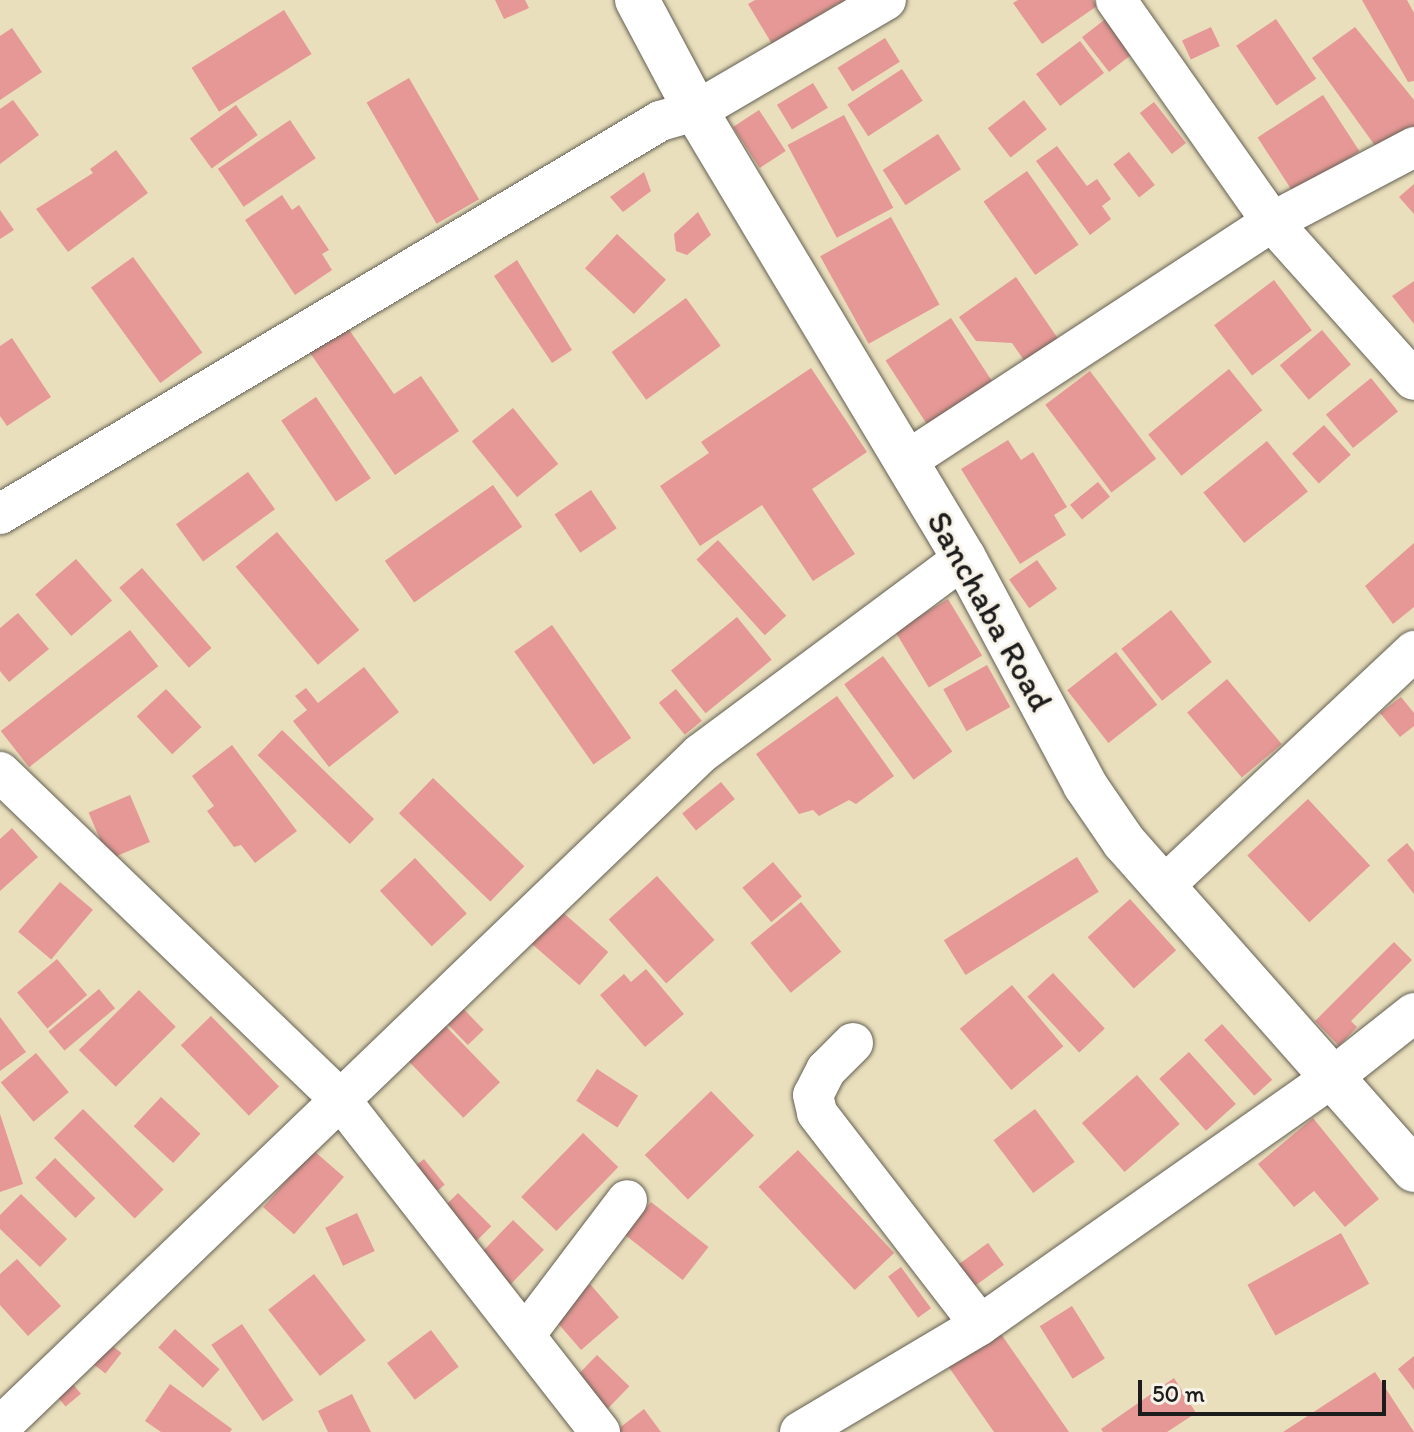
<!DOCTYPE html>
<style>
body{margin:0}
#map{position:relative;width:1414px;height:1432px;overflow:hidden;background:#e9dfbc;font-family:Itim,sans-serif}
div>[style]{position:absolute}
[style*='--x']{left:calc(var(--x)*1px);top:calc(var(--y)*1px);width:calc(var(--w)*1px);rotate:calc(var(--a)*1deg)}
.building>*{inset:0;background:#e59895;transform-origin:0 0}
.roads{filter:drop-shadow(0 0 2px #646054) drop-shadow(0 0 2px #646054)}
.minor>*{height:40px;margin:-20px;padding:0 20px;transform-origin:20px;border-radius:20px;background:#fff}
.tertiary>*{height:44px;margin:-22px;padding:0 22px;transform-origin:22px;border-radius:22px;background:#fff}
span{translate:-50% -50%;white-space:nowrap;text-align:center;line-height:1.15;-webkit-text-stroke:6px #f7f3e8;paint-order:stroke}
.street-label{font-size:34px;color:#1c1c1c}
.scale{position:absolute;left:1138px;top:1380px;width:248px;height:36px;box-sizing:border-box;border:4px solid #1c1c1c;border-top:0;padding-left:10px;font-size:24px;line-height:28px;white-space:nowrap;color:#1c1c1c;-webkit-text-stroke:6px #f7f3e8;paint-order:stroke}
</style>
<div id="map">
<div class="building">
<div style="clip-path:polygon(495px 0,525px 0,529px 8px,504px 19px)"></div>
<div style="clip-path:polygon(755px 0,853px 0,841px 7px,839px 3px,772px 44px,748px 4px)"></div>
<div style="clip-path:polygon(1018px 0,1093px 0,1097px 6px,1042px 44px,1013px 3px)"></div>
<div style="clip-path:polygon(1362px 0,1407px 0,1414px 13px,1414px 81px,1408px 82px)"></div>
<div style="left:284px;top:10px;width:52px;height:109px;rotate:58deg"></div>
<div style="left:1108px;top:17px;width:44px;height:33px;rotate:52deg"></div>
<div style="left:1276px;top:19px;width:72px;height:48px;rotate:56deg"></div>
<div style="left:1211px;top:27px;width:21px;height:32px;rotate:65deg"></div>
<div style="clip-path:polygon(1355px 27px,1414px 100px,1414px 126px,1376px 147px,1312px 58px)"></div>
<div style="clip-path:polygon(12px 28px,42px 72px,0 100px,0 36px)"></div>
<div style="left:885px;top:38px;width:28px;height:56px;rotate:58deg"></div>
<div style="left:1080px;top:41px;width:40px;height:55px;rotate:53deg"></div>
<div style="left:902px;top:69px;width:38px;height:65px;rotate:57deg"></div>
<div style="left:409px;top:78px;width:140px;height:49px;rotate:60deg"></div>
<div style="left:813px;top:83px;width:29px;height:42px;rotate:59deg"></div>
<div style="left:1323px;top:95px;width:67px;height:78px;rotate:57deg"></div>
<div style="clip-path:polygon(13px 100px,39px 135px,0 164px,0 109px)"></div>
<div style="left:1024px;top:100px;width:37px;height:46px;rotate:52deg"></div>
<div style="left:1154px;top:102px;width:52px;height:18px;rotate:52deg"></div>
<div style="left:236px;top:105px;width:37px;height:57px;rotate:54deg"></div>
<div style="left:759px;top:110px;width:49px;height:31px;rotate:57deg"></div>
<div style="left:844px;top:115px;width:105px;height:64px;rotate:62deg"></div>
<div style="left:290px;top:120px;width:46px;height:87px;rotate:56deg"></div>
<div style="left:938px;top:134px;width:42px;height:66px;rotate:57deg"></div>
<div style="clip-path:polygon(1057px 146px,1087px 186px,1097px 179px,1111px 199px,1102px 206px,1111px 219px,1090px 235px,1036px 161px)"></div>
<div style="clip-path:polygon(116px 150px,148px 193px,68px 252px,36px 209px,93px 173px,90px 169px)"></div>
<div style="left:1129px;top:152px;width:42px;height:20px;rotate:52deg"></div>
<div style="left:1027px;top:171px;width:90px;height:53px;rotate:55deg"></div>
<div style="clip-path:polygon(644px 172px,651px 191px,623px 212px,610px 197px)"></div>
<div style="clip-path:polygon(1414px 184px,1414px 214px,1399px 197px)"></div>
<div style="clip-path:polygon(282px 195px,292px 210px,299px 205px,329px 250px,322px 254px,332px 270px,295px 295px,245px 220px)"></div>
<div style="clip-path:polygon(0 210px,14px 230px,0 239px)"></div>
<div style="clip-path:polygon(698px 212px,711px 235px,687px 255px,676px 251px,674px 234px)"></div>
<div style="left:891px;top:217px;width:100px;height:81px;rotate:61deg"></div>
<div style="left:617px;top:234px;width:67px;height:47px;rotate:43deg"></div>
<div style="left:133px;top:257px;width:118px;height:52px;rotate:54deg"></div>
<div style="clip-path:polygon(517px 260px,572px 350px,552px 363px,494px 276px)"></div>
<div style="clip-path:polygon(1016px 277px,1065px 349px,1032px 372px,1012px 343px,976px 341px,959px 317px)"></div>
<div style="left:1274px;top:280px;width:63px;height:75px;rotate:53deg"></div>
<div style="clip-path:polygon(1414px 281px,1414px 324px,1392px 296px)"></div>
<div style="left:686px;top:298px;width:59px;height:92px;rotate:54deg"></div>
<div style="left:951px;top:318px;width:90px;height:78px;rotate:57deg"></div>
<div style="clip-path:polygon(345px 324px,394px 394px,421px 376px,459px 431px,395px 475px,308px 350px)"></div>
<div style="left:1322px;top:330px;width:45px;height:55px;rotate:50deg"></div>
<div style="clip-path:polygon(12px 338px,51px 397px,7px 426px,0 416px,0 346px)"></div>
<div style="clip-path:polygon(811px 368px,867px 452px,812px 489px,855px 554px,813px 581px,762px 505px,700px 546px,660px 486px,709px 453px,701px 442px)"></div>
<div style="left:1229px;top:369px;width:53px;height:104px;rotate:51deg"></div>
<div style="left:1090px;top:371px;width:110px;height:56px;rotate:53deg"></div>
<div style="left:1371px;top:378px;width:43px;height:58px;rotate:51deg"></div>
<div style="left:316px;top:397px;width:98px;height:42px;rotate:56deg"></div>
<div style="left:513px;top:408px;width:72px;height:53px;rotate:51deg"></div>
<div style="left:1324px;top:425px;width:40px;height:43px;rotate:48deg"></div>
<div style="clip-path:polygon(1008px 440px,1021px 460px,1033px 452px,1067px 507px,1054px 515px,1066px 535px,1020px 564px,961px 469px)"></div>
<div style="left:1267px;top:441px;width:65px;height:82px;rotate:51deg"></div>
<div style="left:248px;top:472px;width:46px;height:89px;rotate:54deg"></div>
<div style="left:1098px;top:482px;width:19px;height:36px;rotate:51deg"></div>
<div style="left:493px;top:485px;width:51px;height:132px;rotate:55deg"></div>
<div style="left:591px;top:490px;width:46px;height:44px;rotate:56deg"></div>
<div style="left:277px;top:532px;width:128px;height:54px;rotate:50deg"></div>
<div style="left:718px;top:540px;width:102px;height:29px;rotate:48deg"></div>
<div style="clip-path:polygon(1414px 543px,1414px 607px,1393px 624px,1365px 586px)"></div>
<div style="left:76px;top:559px;width:55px;height:54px;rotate:49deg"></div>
<div style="left:1037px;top:560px;width:35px;height:34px;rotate:55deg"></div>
<div style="left:142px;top:568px;width:106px;height:30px;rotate:49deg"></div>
<div style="left:948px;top:599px;width:66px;height:62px;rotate:59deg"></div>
<div style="left:1171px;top:610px;width:66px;height:63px;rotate:52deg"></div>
<div style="clip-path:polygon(18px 613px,49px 649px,9px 682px,0 671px,0 628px)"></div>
<div style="left:737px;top:617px;width:55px;height:85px;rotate:51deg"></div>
<div style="left:552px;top:625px;width:138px;height:46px;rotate:55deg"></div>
<div style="left:130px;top:630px;width:46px;height:164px;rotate:52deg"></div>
<div style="left:1116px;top:652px;width:67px;height:62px;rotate:52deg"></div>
<div style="left:883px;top:656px;width:118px;height:48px;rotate:54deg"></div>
<div style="left:987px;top:665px;width:48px;height:50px;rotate:61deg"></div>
<div style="clip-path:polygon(364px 667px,399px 712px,329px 767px,293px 721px,307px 710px,295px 696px,306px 688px,318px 703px)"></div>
<div style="left:1227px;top:679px;width:85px;height:52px;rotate:50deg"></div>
<div style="left:166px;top:689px;width:52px;height:40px;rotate:47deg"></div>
<div style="left:676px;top:689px;width:41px;height:22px;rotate:51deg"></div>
<div style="clip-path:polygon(837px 696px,894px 776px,856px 804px,849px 800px,819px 816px,813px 810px,799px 814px,756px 754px)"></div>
<div style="clip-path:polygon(1401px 697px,1414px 713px,1414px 726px,1400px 737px,1380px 713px)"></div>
<div style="left:282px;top:730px;width:128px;height:35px;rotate:44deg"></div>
<div style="clip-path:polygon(232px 745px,297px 831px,255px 863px,241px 845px,234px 847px,207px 811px,214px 806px,192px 776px)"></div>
<div style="left:433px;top:778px;width:127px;height:49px;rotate:44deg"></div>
<div style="left:721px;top:782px;width:22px;height:50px;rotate:51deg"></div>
<div style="left:130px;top:795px;width:51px;height:45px;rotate:67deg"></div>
<div style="left:1308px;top:799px;width:91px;height:83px;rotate:47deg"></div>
<div style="clip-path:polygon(12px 828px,38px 857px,0 891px,0 839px)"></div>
<div style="clip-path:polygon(1407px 843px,1414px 852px,1414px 894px,1387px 860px)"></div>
<div style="left:1077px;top:857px;width:41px;height:157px;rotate:58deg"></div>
<div style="left:415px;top:858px;width:76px;height:48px;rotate:47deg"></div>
<div style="left:773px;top:862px;width:45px;height:40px;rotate:50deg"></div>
<div style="left:657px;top:876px;width:86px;height:65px;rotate:48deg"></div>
<div style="left:60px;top:882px;width:43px;height:65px;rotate:40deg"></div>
<div style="left:1130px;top:899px;width:69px;height:57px;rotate:48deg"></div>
<div style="left:801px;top:902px;width:64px;height:65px;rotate:51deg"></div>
<div style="left:560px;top:910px;width:64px;height:44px;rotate:41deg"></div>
<div style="clip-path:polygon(1394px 942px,1412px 960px,1351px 1021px,1357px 1027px,1339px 1046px,1315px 1021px)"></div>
<div style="left:57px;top:959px;width:47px;height:52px;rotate:50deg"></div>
<div style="clip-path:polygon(646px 969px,684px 1014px,645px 1047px,600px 995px,624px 974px,631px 982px)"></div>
<div style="left:1053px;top:973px;width:76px;height:35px;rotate:47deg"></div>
<div style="left:1012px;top:985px;width:80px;height:68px;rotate:50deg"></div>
<div style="left:99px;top:989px;width:25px;height:66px;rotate:50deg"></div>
<div style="left:139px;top:990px;width:52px;height:85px;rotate:45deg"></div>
<div style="left:451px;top:996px;width:47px;height:22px;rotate:46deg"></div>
<div style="left:434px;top:1014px;width:95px;height:51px;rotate:46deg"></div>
<div style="left:211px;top:1016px;width:98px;height:42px;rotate:46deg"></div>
<div style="clip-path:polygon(0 1017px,26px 1052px,0 1071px)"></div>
<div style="left:1222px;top:1024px;width:75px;height:24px;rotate:48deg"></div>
<div style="left:1189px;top:1052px;width:70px;height:40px;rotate:48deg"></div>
<div style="left:36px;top:1053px;width:51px;height:46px;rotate:50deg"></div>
<div style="left:597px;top:1069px;width:49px;height:38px;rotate:33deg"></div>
<div style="left:1137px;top:1075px;width:65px;height:73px;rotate:49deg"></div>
<div style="left:711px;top:1091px;width:62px;height:92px;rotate:46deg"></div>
<div style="left:161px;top:1097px;width:54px;height:40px;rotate:43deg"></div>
<div style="left:83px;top:1109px;width:114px;height:41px;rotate:45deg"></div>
<div style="left:1035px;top:1109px;width:66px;height:52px;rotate:53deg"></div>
<div style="clip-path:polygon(0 1114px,23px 1184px,0 1192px)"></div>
<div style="clip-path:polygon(1313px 1118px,1379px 1199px,1345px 1227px,1314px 1191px,1294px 1207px,1258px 1164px)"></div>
<div style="left:583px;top:1133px;width:49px;height:89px;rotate:44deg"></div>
<div style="left:313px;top:1150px;width:41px;height:76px;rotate:41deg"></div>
<div style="left:798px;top:1150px;width:141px;height:54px;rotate:47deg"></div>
<div style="left:55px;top:1158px;width:57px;height:28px;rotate:45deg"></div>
<div style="left:424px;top:1159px;width:33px;height:24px;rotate:51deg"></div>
<div style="left:458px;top:1193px;width:47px;height:33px;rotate:45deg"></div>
<div style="clip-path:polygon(21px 1194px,67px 1239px,40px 1267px,0 1229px,0 1215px)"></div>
<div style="left:651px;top:1202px;width:73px;height:42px;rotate:38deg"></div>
<div style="left:357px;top:1213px;width:42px;height:35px;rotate:65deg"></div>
<div style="left:513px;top:1220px;width:43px;height:52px;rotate:44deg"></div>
<div style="left:1341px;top:1233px;width:58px;height:107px;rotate:61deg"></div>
<div style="left:988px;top:1243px;width:27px;height:45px;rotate:54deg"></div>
<div style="clip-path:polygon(17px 1259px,61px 1306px,28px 1336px,0 1305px,0 1274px)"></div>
<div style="left:901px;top:1267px;width:51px;height:16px;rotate:54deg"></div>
<div style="left:314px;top:1274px;width:84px;height:58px;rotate:52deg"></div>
<div style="left:590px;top:1284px;width:44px;height:50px;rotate:49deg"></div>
<div style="left:1072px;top:1306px;width:62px;height:38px;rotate:58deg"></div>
<div style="left:242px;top:1324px;width:92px;height:37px;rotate:56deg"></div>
<div style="left:175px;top:1329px;width:60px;height:25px;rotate:42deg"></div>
<div style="left:431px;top:1330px;width:46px;height:55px;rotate:53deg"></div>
<div style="clip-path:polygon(999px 1331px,1069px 1432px,994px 1432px,948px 1366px)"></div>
<div style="left:97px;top:1334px;width:31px;height:26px;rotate:38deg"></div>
<div style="left:597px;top:1355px;width:45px;height:33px;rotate:44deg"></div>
<div style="clip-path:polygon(1414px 1356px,1414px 1390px,1398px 1369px)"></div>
<div style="left:61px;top:1370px;width:31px;height:20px;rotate:50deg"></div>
<div style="clip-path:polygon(1375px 1372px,1414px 1432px,1283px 1432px)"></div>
<div style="clip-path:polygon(1174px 1378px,1196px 1413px,1167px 1432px,1103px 1432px,1101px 1429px)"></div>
<div style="clip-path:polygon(170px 1384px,232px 1429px,230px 1432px,161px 1432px,145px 1421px)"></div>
<div style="clip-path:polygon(352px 1394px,371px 1432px,328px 1432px,318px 1411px)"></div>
<div style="clip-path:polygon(644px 1409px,661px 1432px,621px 1432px,618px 1429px)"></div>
</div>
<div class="roads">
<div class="minor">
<div style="--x:1116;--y:0;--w:271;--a:54.9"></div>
<div style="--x:1272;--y:222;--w:212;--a:48.1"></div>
<div style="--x:905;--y:462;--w:439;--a:-33.2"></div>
<div style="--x:1272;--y:222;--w:161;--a:-27.8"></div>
<div style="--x:0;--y:514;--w:768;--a:-30.77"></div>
<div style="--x:660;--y:121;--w:37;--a:-16"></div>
<div style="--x:696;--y:111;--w:220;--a:-30.3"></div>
<div style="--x:0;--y:772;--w:470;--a:43.9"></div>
<div style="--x:339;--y:1098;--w:424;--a:52"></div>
<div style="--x:1165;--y:885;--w:342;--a:-43.2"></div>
<div style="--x:853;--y:1043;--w:38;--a:135"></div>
<div style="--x:826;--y:1070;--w:28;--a:117"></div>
<div style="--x:813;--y:1095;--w:18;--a:77"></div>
<div style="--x:817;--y:1113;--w:267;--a:52.4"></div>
<div style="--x:525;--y:1335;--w:169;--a:-52.9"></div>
<div style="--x:0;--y:1427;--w:971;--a:-43.87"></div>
<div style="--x:700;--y:754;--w:329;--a:-36.6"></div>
<div style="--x:800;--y:1432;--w:209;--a:-30.7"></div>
<div style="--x:980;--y:1325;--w:431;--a:-35.1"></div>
<div style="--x:1333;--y:1077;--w:103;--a:-38.3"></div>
</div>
<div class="tertiary">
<div style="--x:637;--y:0;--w:126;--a:62"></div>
<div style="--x:696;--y:111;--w:521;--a:59.06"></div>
<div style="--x:964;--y:558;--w:257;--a:61.9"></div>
<div style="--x:1085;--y:785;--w:69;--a:55.6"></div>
<div style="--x:1124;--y:842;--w:438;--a:48.5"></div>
</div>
</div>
<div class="street-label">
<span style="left:990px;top:611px;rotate:61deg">Sanchaba Road</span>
</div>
<div class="scale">50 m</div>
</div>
